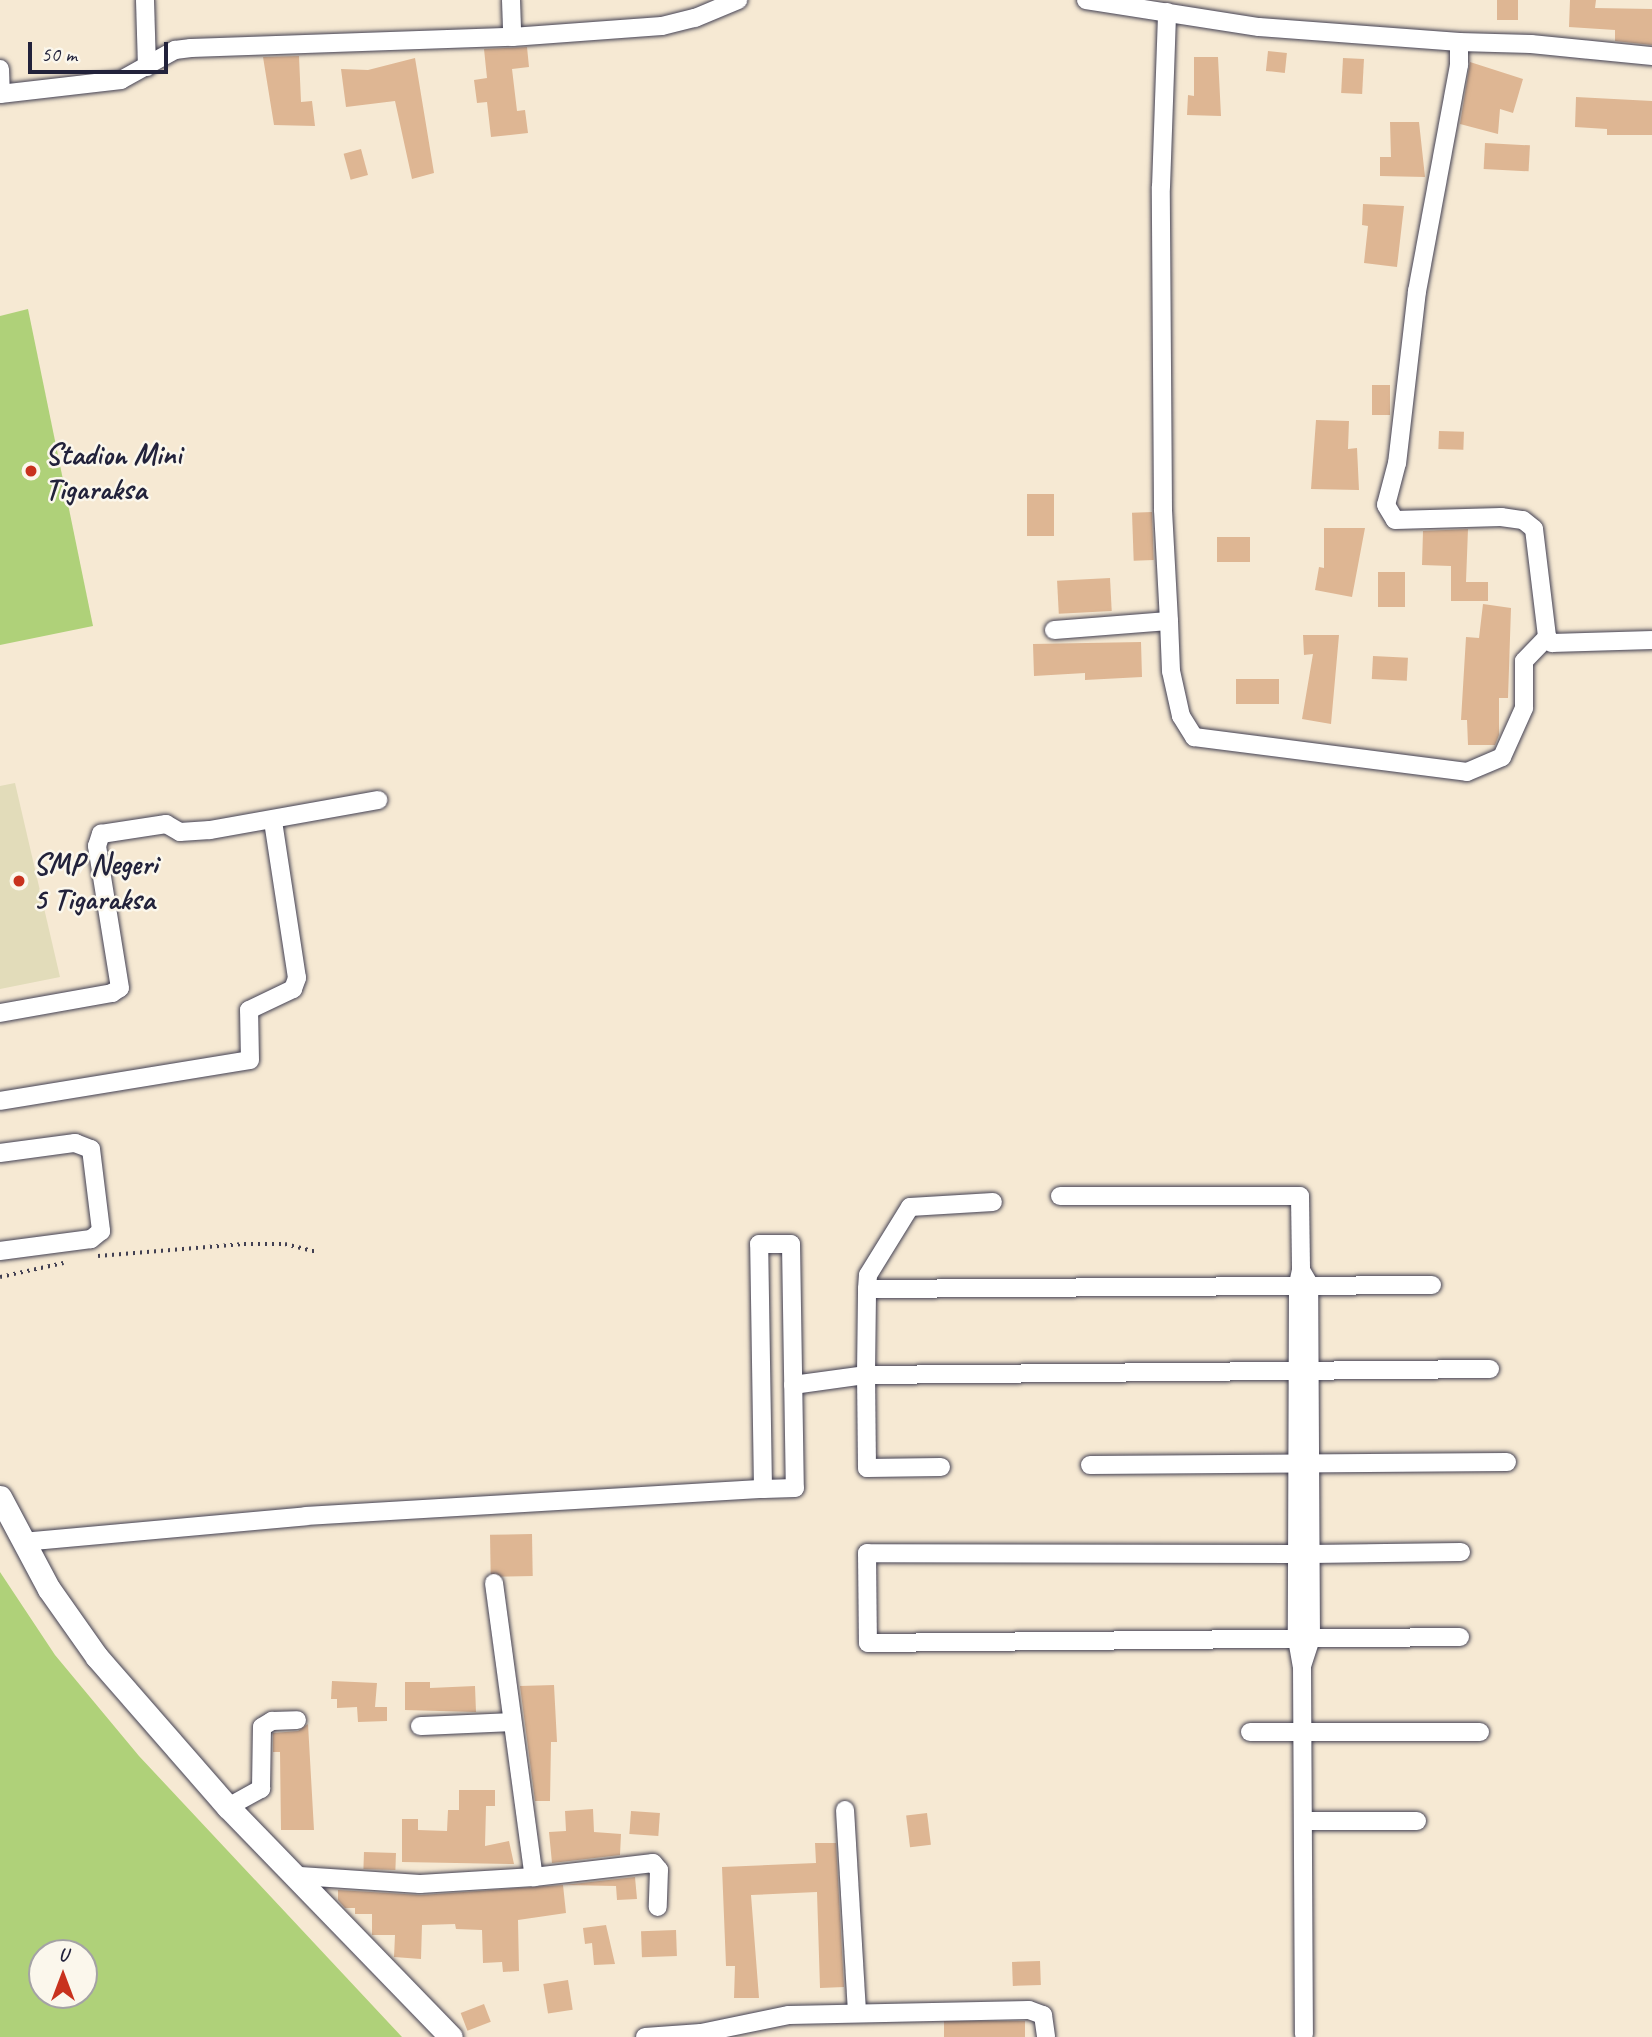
<!DOCTYPE html>
<style>
body{margin:0}
#map{position:relative;width:1652px;height:2037px;overflow:hidden;background:#f6e9d3;font-family:Caveat,sans-serif}
div>[style]{position:absolute}
[style*='--x']{left:calc(var(--x)*1px);top:calc(var(--y)*1px);width:calc(var(--w)*1px);rotate:calc(var(--a)*1deg)}
.built>*{inset:0;background:#e2dcba}
.green>*{inset:0;background:#afd179}
.building>*{inset:0;background:#deb693;transform-origin:0 0}
.path>*{height:3.5px;margin-top:-1.75px;transform-origin:0;background:repeating-linear-gradient(90deg,#424052 0 2px,transparent 0 7px)}
.roads{filter:drop-shadow(0 0 2px #424052) drop-shadow(0 0 2px #424052)}
.minor>*{height:18px;margin:-9px;padding:0 9px;transform-origin:9px;border-radius:9px;background:#fff}
.tertiary>*{height:23px;margin:-11.5px;padding:0 11.5px;transform-origin:11.5px;border-radius:11.5px;background:#fff}
.dots>*{width:19px;height:19px;translate:-50% -50%;box-sizing:border-box;border:4px solid #fbf7ec;border-radius:50%}
span{translate:-50% -50%;white-space:nowrap;text-align:center;line-height:1.15;-webkit-text-stroke:5px #fbf7ec;paint-order:stroke}
.poi-label{font-size:30px;color:#22223b;font-weight:700}
.left{translate:0 -50%;text-align:left}
.north{position:absolute;left:28px;top:1939px;width:70px;height:70px;box-sizing:border-box;background:#fbf7ec;border:2px solid #a4a2a5;border-radius:50%;rotate:0deg;font-size:19px;font-weight:700;line-height:28px;text-align:center;color:#22223b}
.north::after{content:'';display:block;margin:auto;width:24px;height:32px;background:#c8321e;clip-path:polygon(50% 0,100% 100%,50% 72%,0 100%)}
.scale{position:absolute;left:28px;top:42px;width:140px;height:32px;box-sizing:border-box;border:4px solid #22223b;border-top:0;padding-left:9px;font-size:21px;line-height:24px;white-space:nowrap;color:#22223b;-webkit-text-stroke:5px #fbf7ec;paint-order:stroke}
</style>
<div id="map">
<div class="built">
<div style="clip-path:polygon(15px 783px,60px 977px,0 989px,0 786px)"></div>
</div>
<div class="green">
<div style="clip-path:polygon(28px 309px,93px 626px,0 645px,0 316px)"></div>
<div style="clip-path:polygon(evenodd,0 1572px,55px 1655px,139px 1756px,402px 2037px,0 2037px,0 1572px,42px 1953px,84px 1953px,84px 1995px,42px 1995px,42px 1953px)"></div>
</div>
<div class="building">
<div style="left:1497px;top:0;width:21px;height:20px"></div>
<div style="clip-path:polygon(1570px 0,1596px 0,1595px 8px,1652px 9px,1652px 45px,1615px 41px,1615px 30px,1569px 27px)"></div>
<div style="clip-path:polygon(527px 47px,529px 67px,512px 69px,517px 111px,525px 110px,528px 133px,491px 137px,487px 102px,477px 103px,474px 80px,487px 78px,484px 49px)"></div>
<div style="left:1268px;top:51px;width:19px;height:20px;rotate:6deg"></div>
<div style="clip-path:polygon(299px 56px,301px 102px,312px 101px,315px 126px,274px 125px,263px 57px)"></div>
<div style="clip-path:polygon(1194px 57px,1218px 57px,1221px 116px,1187px 115px,1188px 95px,1194px 96px)"></div>
<div style="clip-path:polygon(415px 58px,434px 173px,412px 179px,395px 101px,346px 107px,341px 69px,368px 70px)"></div>
<div style="left:1343px;top:58px;width:21px;height:35px;rotate:3deg"></div>
<div style="clip-path:polygon(1470px 62px,1523px 79px,1513px 113px,1500px 109px,1498px 134px,1460px 124px)"></div>
<div style="clip-path:polygon(1576px 97px,1652px 101px,1652px 135px,1607px 135px,1607px 129px,1575px 127px)"></div>
<div style="clip-path:polygon(1390px 122px,1419px 122px,1425px 177px,1380px 176px,1380px 157px,1391px 157px)"></div>
<div style="left:1485px;top:143px;width:45px;height:26px;rotate:3deg"></div>
<div style="left:361px;top:149px;width:27px;height:18px;rotate:75deg"></div>
<div style="clip-path:polygon(1363px 204px,1404px 206px,1397px 267px,1364px 263px,1368px 226px,1362px 225px)"></div>
<div style="left:1372px;top:385px;width:18px;height:30px"></div>
<div style="clip-path:polygon(1316px 420px,1349px 421px,1348px 449px,1357px 448px,1359px 490px,1311px 489px)"></div>
<div style="left:1439px;top:431px;width:25px;height:18px;rotate:2deg"></div>
<div style="left:1027px;top:494px;width:27px;height:42px"></div>
<div style="left:1152px;top:512px;width:48px;height:20px;rotate:88deg"></div>
<div style="clip-path:polygon(1324px 528px,1365px 528px,1352px 597px,1315px 590px,1319px 567px,1324px 568px)"></div>
<div style="clip-path:polygon(1468px 529px,1466px 582px,1488px 582px,1488px 601px,1451px 601px,1451px 566px,1422px 565px,1423px 531px)"></div>
<div style="left:1217px;top:537px;width:33px;height:25px"></div>
<div style="left:1378px;top:572px;width:27px;height:35px"></div>
<div style="left:1110px;top:578px;width:33px;height:53px;rotate:87deg"></div>
<div style="clip-path:polygon(1483px 604px,1511px 608px,1508px 698px,1499px 698px,1499px 735px,1495px 745px,1468px 745px,1467px 720px,1461px 720px,1466px 637px,1479px 638px)"></div>
<div style="clip-path:polygon(1303px 635px,1339px 635px,1331px 724px,1302px 719px,1313px 654px,1304px 655px)"></div>
<div style="clip-path:polygon(1141px 642px,1142px 677px,1085px 680px,1085px 673px,1034px 676px,1033px 644px)"></div>
<div style="left:1373px;top:656px;width:35px;height:23px;rotate:3deg"></div>
<div style="left:1236px;top:679px;width:43px;height:25px"></div>
<div style="left:532px;top:1534px;width:42px;height:42px;rotate:89deg"></div>
<div style="clip-path:polygon(332px 1681px,377px 1683px,375px 1707px,387px 1707px,387px 1721px,358px 1722px,357px 1707px,337px 1708px,337px 1699px,331px 1699px)"></div>
<div style="clip-path:polygon(405px 1682px,430px 1682px,430px 1688px,475px 1686px,476px 1712px,405px 1710px)"></div>
<div style="clip-path:polygon(554px 1685px,557px 1742px,551px 1742px,550px 1801px,535px 1801px,520px 1686px)"></div>
<div style="clip-path:polygon(308px 1724px,314px 1830px,281px 1830px,280px 1752px,273px 1752px,273px 1733px,298px 1731px)"></div>
<div style="clip-path:polygon(459px 1790px,495px 1790px,495px 1806px,486px 1806px,485px 1846px,509px 1841px,514px 1864px,402px 1862px,402px 1819px,418px 1819px,418px 1830px,447px 1831px,448px 1810px,459px 1810px)"></div>
<div style="clip-path:polygon(593px 1809px,594px 1832px,621px 1834px,620px 1855px,552px 1863px,549px 1832px,566px 1831px,565px 1811px)"></div>
<div style="left:631px;top:1811px;width:29px;height:23px;rotate:4deg"></div>
<div style="left:927px;top:1813px;width:32px;height:21px;rotate:83deg"></div>
<div style="clip-path:polygon(815px 1843px,836px 1843px,844px 1987px,820px 1988px,817px 1892px,751px 1895px,759px 1998px,734px 1998px,735px 1966px,726px 1966px,722px 1867px,816px 1863px)"></div>
<div style="left:364px;top:1852px;width:32px;height:17px;rotate:2deg"></div>
<div style="clip-path:polygon(635px 1877px,637px 1899px,617px 1900px,616px 1886px,564px 1885px)"></div>
<div style="clip-path:polygon(563px 1885px,566px 1913px,518px 1920px,519px 1971px,503px 1972px,502px 1962px,483px 1963px,482px 1930px,456px 1929px,455px 1924px,422px 1925px,421px 1959px,394px 1957px,395px 1935px,372px 1935px,372px 1914px,355px 1914px,355px 1908px,345px 1908px,338px 1900px,338px 1890px,421px 1895px)"></div>
<div style="clip-path:polygon(606px 1925px,615px 1964px,594px 1965px,592px 1943px,585px 1944px,583px 1928px)"></div>
<div style="left:676px;top:1930px;width:26px;height:35px;rotate:88deg"></div>
<div style="left:1040px;top:1961px;width:24px;height:28px;rotate:88deg"></div>
<div style="left:568px;top:1980px;width:30px;height:25px;rotate:81deg"></div>
<div style="left:484px;top:2004px;width:19px;height:25px;rotate:69deg"></div>
<div style="left:1025px;top:2021px;width:16px;height:81px;rotate:90deg"></div>
</div>
<div class="path">
<div style="--x:98;--y:1256;--w:146;--a:-4.7"></div>
<div style="--x:244;--y:1244;--w:41;--a:0"></div>
<div style="--x:285;--y:1244;--w:33;--a:14"></div>
<div style="--x:0;--y:1277;--w:65;--a:-12.5"></div>
</div>
<div class="roads">
<div class="minor">
<div style="--x:145;--y:0;--w:67;--a:88.3"></div>
<div style="--x:511;--y:0;--w:37;--a:88"></div>
<div style="--x:1086;--y:0;--w:175;--a:8.9"></div>
<div style="--x:1259;--y:27;--w:201;--a:4.3"></div>
<div style="--x:1459;--y:42;--w:23;--a:90"></div>
<div style="--x:1459;--y:65;--w:230;--a:100.5"></div>
<div style="--x:1417;--y:291;--w:173;--a:96.6"></div>
<div style="--x:1397;--y:463;--w:43;--a:104.7"></div>
<div style="--x:1386;--y:505;--w:17;--a:59"></div>
<div style="--x:1395;--y:520;--w:106;--a:-1.6"></div>
<div style="--x:1501;--y:517;--w:22;--a:8"></div>
<div style="--x:1523;--y:520;--w:14;--a:39"></div>
<div style="--x:1534;--y:529;--w:109;--a:83.1"></div>
<div style="--x:1547;--y:637;--w:8;--a:50"></div>
<div style="--x:1552;--y:643;--w:100;--a:-1.7"></div>
<div style="--x:1459;--y:42;--w:72;--a:1.6"></div>
<div style="--x:1531;--y:44;--w:122;--a:5.7"></div>
<div style="--x:0;--y:69;--w:25;--a:88"></div>
<div style="--x:0;--y:94;--w:122;--a:-6.6"></div>
<div style="--x:121;--y:80;--w:62;--a:-29.1"></div>
<div style="--x:175;--y:50;--w:16;--a:-7"></div>
<div style="--x:191;--y:48;--w:321;--a:-2"></div>
<div style="--x:512;--y:37;--w:150;--a:-4.2"></div>
<div style="--x:662;--y:26;--w:34;--a:-14"></div>
<div style="--x:695;--y:18;--w:47;--a:-22.7"></div>
<div style="--x:1169;--y:621;--w:50;--a:87.7"></div>
<div style="--x:1171;--y:671;--w:46;--a:77.5"></div>
<div style="--x:1181;--y:716;--w:25;--a:58"></div>
<div style="--x:1194;--y:737;--w:275;--a:7.3"></div>
<div style="--x:1467;--y:772;--w:38;--a:-23"></div>
<div style="--x:1502;--y:757;--w:54;--a:-65.8"></div>
<div style="--x:1524;--y:708;--w:47;--a:-90"></div>
<div style="--x:1524;--y:661;--w:33;--a:-46"></div>
<div style="--x:1054;--y:630;--w:115;--a:-4.5"></div>
<div style="--x:1169;--y:621;--w:112;--a:-93.1"></div>
<div style="--x:1163;--y:509;--w:322;--a:-90.4"></div>
<div style="--x:1161;--y:187;--w:175;--a:-88"></div>
<div style="--x:0;--y:1013;--w:114;--a:-10.1"></div>
<div style="--x:112;--y:993;--w:9;--a:-32"></div>
<div style="--x:120;--y:988;--w:144;--a:-99.2"></div>
<div style="--x:97;--y:846;--w:13;--a:-72"></div>
<div style="--x:101;--y:834;--w:66;--a:-8.7"></div>
<div style="--x:166;--y:824;--w:16;--a:30"></div>
<div style="--x:180;--y:832;--w:30;--a:-4"></div>
<div style="--x:210;--y:830;--w:171;--a:-10.1"></div>
<div style="--x:0;--y:1101;--w:253;--a:-9.3"></div>
<div style="--x:250;--y:1060;--w:50;--a:-91.1"></div>
<div style="--x:249;--y:1010;--w:49;--a:-25.5"></div>
<div style="--x:293;--y:989;--w:12;--a:-70"></div>
<div style="--x:297;--y:978;--w:158;--a:-98.7"></div>
<div style="--x:0;--y:1153;--w:76;--a:-7.6"></div>
<div style="--x:75;--y:1143;--w:17;--a:21"></div>
<div style="--x:91;--y:1149;--w:83;--a:83"></div>
<div style="--x:101;--y:1231;--w:13;--a:141"></div>
<div style="--x:91;--y:1239;--w:92;--a:172.5"></div>
<div style="--x:1060;--y:1196;--w:240;--a:0"></div>
<div style="--x:1300;--y:1196;--w:74;--a:89.2"></div>
<div style="--x:759;--y:1244;--w:32;--a:0"></div>
<div style="--x:791;--y:1244;--w:244;--a:89.1"></div>
<div style="--x:795;--y:1488;--w:32;--a:178"></div>
<div style="--x:763;--y:1489;--w:245;--a:-90.9"></div>
<div style="--x:867;--y:1289;--w:14;--a:-86"></div>
<div style="--x:868;--y:1275;--w:80;--a:-58.3"></div>
<div style="--x:910;--y:1207;--w:83;--a:-3.4"></div>
<div style="--x:793;--y:1385;--w:74;--a:-7.8"></div>
<div style="--x:866;--y:1375;--w:86;--a:-89.3"></div>
<div style="--x:867;--y:1289;--w:565;--a:-0.41"></div>
<div style="--x:1090;--y:1465;--w:417;--a:-0.4"></div>
<div style="--x:941;--y:1467;--w:74;--a:179.2"></div>
<div style="--x:867;--y:1468;--w:93;--a:-90.6"></div>
<div style="--x:866;--y:1375;--w:624;--a:-0.55"></div>
<div style="--x:23;--y:1542;--w:284;--a:-5.2"></div>
<div style="--x:306;--y:1516;--w:458;--a:-3.4"></div>
<div style="--x:1297;--y:1554;--w:430;--a:-179.9"></div>
<div style="--x:867;--y:1553;--w:90;--a:89.4"></div>
<div style="--x:868;--y:1643;--w:592;--a:-0.58"></div>
<div style="--x:1310;--y:1554;--w:151;--a:-0.8"></div>
<div style="--x:494;--y:1583;--w:297;--a:82.3"></div>
<div style="--x:1302;--y:1666;--w:28;--a:-72"></div>
<div style="--x:1311;--y:1639;--w:355;--a:-90.3"></div>
<div style="--x:1309;--y:1284;--w:16;--a:-120"></div>
<div style="--x:1301;--y:1270;--w:14;--a:102"></div>
<div style="--x:1298;--y:1284;--w:355;--a:90.2"></div>
<div style="--x:1297;--y:1639;--w:27;--a:80"></div>
<div style="--x:1302;--y:1666;--w:368;--a:89.7"></div>
<div style="--x:420;--y:1726;--w:90;--a:-2.5"></div>
<div style="--x:1250;--y:1732;--w:230;--a:0"></div>
<div style="--x:228;--y:1807;--w:38;--a:-29"></div>
<div style="--x:261;--y:1789;--w:62;--a:-89.1"></div>
<div style="--x:262;--y:1727;--w:12;--a:-31"></div>
<div style="--x:272;--y:1721;--w:25;--a:-2"></div>
<div style="--x:845;--y:1810;--w:203;--a:86.6"></div>
<div style="--x:1303;--y:1821;--w:114;--a:0"></div>
<div style="--x:300;--y:1876;--w:120;--a:3.8"></div>
<div style="--x:420;--y:1884;--w:114;--a:-3.5"></div>
<div style="--x:534;--y:1877;--w:120;--a:-6.7"></div>
<div style="--x:653;--y:1863;--w:9;--a:49"></div>
<div style="--x:659;--y:1870;--w:37;--a:92"></div>
<div style="--x:645;--y:2037;--w:56;--a:-4.1"></div>
<div style="--x:701;--y:2033;--w:90;--a:-11.6"></div>
<div style="--x:789;--y:2015;--w:240;--a:-1.2"></div>
<div style="--x:1029;--y:2010;--w:15;--a:20"></div>
<div style="--x:1043;--y:2015;--w:22;--a:82"></div>
</div>
<div class="tertiary">
<div style="--x:0;--y:1497;--w:104;--a:62"></div>
<div style="--x:49;--y:1589;--w:83;--a:54.8"></div>
<div style="--x:97;--y:1657;--w:199;--a:48.9"></div>
<div style="--x:228;--y:1807;--w:320;--a:45.9"></div>
</div>
</div>
<div class="dots">
<div style="left:31px;top:471px;background:#c8321e"></div>
<div style="left:19px;top:881px;background:#c8321e"></div>
</div>
<div class="poi-label">
<span class="left" style="left:45px;top:471px">Stadion Mini<br>Tigaraksa</span>
<span class="left" style="left:33px;top:881px">SMP Negeri<br>5 Tigaraksa</span>
</div>
<div class="north">U</div>
<div class="scale">50 m</div>
</div>
